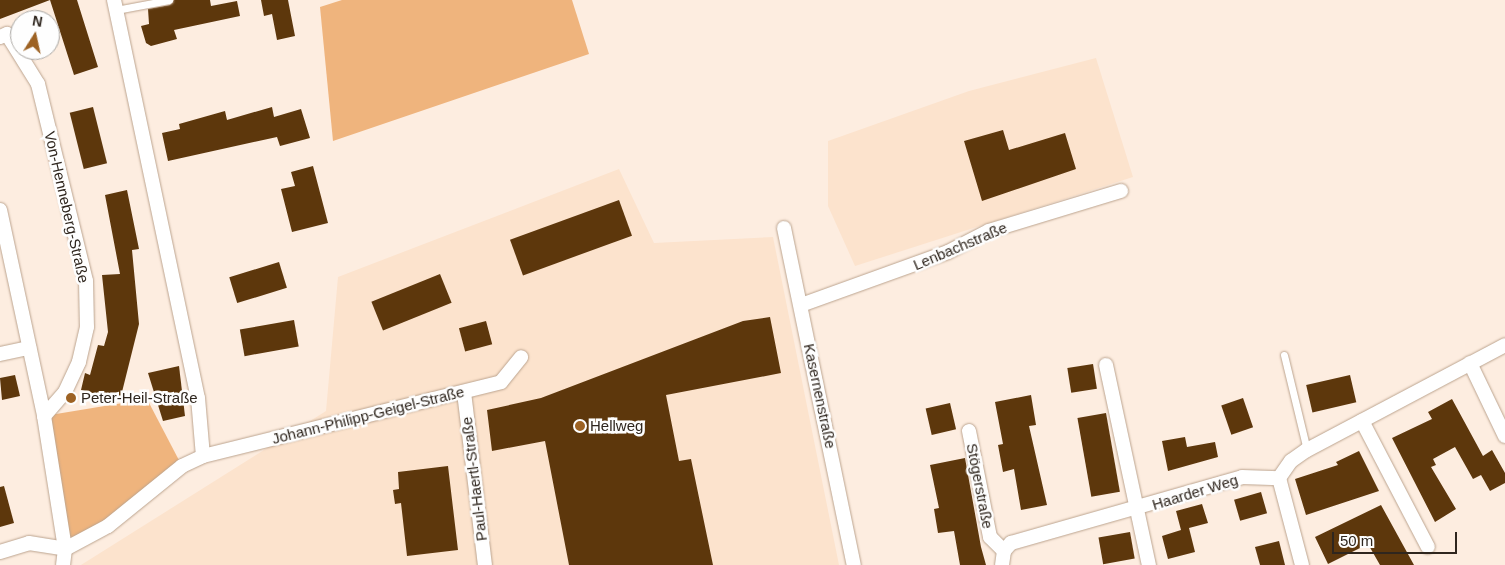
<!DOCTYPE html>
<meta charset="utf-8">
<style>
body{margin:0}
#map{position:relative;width:1505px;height:565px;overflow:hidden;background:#fdede0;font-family:Arial,sans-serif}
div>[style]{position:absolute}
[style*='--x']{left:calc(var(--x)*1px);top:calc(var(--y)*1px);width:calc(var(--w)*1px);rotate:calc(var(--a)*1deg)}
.built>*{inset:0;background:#fce3cd}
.green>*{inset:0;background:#efb47d}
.building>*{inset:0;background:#5d370c;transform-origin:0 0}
.roads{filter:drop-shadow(0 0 1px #bca48f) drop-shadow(0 0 1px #bca48f)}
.service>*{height:7px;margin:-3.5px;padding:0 3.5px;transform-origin:3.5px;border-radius:3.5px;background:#fff}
.minor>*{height:14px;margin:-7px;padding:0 7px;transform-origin:7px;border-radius:7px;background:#fff}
.dots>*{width:14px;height:14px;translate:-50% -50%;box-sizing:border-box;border:2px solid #fefefe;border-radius:50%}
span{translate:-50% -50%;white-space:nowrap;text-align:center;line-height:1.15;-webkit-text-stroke:5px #fefefe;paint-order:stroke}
.street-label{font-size:15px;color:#2f261e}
.poi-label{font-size:15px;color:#2f261e}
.left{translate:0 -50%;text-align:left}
.north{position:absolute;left:10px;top:10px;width:50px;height:50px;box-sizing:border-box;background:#fefefe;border:1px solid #aba8a4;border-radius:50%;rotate:10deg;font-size:14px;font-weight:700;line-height:20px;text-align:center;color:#2f261e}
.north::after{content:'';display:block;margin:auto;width:18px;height:22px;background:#9d6223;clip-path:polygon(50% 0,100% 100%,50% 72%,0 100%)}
.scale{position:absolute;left:1332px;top:532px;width:125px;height:22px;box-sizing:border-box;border:2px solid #2f261e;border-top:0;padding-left:6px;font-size:15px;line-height:18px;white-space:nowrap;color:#2f261e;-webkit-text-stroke:4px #fefefe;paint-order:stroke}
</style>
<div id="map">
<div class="built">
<div style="clip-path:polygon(1096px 58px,1133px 177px,855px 266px,828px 206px,828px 141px,969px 91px)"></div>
<div style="clip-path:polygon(619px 169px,654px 243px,773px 237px,839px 565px,81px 565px,326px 411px,338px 277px)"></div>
</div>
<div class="green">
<div style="clip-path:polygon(342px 0,572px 0,589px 54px,333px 141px,320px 7px)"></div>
<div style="clip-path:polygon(147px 399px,182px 466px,65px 549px,44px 416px)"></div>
</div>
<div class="building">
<div style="clip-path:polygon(0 0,77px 0,98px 67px,74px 75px,50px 0,0 19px)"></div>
<div style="clip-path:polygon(174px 0,210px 0,211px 6px,237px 1px,240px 16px,174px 30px,177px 39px,151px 46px,146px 43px,141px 26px,149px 24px,148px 9px,170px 5px)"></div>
<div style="clip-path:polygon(261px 0,288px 0,295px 36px,277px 40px,272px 14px,264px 16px)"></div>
<div style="left:93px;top:107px;width:58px;height:24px;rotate:76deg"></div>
<div style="clip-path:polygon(272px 107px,274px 117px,301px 109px,310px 138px,280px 146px,277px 137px,168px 161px,162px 133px,180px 129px,179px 124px,225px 111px,227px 120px)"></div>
<div style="clip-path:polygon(1003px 130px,1009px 150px,1065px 133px,1076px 169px,982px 201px,964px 141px)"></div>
<div style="clip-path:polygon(313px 166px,328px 223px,292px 232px,281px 189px,295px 186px,291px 172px)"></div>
<div style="clip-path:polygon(127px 190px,139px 249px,132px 250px,139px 324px,120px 400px,81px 390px,85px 373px,90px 375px,98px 345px,104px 346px,108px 332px,102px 275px,120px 274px,105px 195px)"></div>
<div style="left:619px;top:200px;width:38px;height:116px;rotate:70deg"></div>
<div style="left:279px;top:262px;width:27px;height:52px;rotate:73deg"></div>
<div style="left:440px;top:274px;width:31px;height:74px;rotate:68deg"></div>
<div style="clip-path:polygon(770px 317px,781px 373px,666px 395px,679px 461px,691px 459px,713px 565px,569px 565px,545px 441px,492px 451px,487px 410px,541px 398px,743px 321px)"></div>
<div style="left:294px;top:320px;width:27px;height:55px;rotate:80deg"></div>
<div style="left:486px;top:321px;width:24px;height:28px;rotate:75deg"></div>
<div style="left:1093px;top:364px;width:25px;height:26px;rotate:81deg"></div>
<div style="clip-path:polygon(179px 366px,185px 416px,163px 421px,148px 373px)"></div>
<div style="clip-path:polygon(15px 375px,20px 396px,2px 400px,0 378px)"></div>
<div style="left:1350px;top:375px;width:28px;height:45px;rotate:77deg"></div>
<div style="clip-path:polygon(1031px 395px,1036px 425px,1029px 426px,1047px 505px,1021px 510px,1014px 469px,1003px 472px,998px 445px,1003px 444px,995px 402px)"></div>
<div style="left:1243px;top:398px;width:31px;height:23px;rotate:71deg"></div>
<div style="clip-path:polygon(1452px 399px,1483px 456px,1492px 450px,1505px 473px,1505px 483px,1490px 491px,1481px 475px,1473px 479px,1455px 447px,1433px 459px,1436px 465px,1431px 467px,1456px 509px,1435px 522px,1392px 438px,1432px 419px,1428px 412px)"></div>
<div style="left:950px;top:403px;width:27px;height:25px;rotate:77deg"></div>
<div style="left:1106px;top:413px;width:80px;height:29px;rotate:80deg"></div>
<div style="clip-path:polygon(1185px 437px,1187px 447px,1215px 442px,1218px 457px,1168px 471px,1162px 441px)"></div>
<div style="clip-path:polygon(1359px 451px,1379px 491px,1306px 515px,1295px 479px,1338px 465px,1336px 462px)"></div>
<div style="clip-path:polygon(965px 458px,981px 547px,986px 565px,960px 565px,954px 531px,938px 533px,934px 509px,939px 508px,930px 465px)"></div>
<div style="clip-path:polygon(448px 466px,458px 550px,407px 556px,401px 503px,395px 504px,393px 490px,399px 489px,398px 472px)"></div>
<div style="clip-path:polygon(4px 486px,14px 523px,0 527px,0 487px)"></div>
<div style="left:1261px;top:492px;width:22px;height:28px;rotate:74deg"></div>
<div style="clip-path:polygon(1202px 504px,1208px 523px,1189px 528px,1195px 552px,1168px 559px,1162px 536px,1181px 530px,1176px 511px)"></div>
<div style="clip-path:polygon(1381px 505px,1414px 565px,1380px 565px,1368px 544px,1328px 564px,1315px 537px)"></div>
<div style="left:1130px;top:532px;width:27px;height:32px;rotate:80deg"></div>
<div style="clip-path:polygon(1279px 541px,1285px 565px,1260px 565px,1255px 547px)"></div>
</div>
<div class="roads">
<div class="service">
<div style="--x:116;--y:10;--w:54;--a:-10.7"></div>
<div style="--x:1284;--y:355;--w:98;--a:76.4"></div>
</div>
<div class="minor">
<div style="--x:114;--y:0;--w:407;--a:78.1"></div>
<div style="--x:198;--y:398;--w:58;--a:85.1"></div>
<div style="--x:0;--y:37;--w:8;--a:-23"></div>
<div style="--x:7;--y:34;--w:59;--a:58.2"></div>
<div style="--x:38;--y:84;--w:203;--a:76.3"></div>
<div style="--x:86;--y:281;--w:46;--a:88.8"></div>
<div style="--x:87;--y:327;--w:36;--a:103"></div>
<div style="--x:79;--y:362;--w:33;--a:115"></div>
<div style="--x:65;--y:392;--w:32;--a:131"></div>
<div style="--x:0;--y:210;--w:211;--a:77.9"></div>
<div style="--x:44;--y:416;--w:135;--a:81"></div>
<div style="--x:65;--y:549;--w:16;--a:97"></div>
<div style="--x:784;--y:228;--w:344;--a:78.3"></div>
<div style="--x:801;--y:305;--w:156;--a:-19.8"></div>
<div style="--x:948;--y:252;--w:46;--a:-27.1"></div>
<div style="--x:989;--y:231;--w:138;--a:-16.9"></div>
<div style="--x:0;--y:354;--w:30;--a:-12"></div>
<div style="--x:1470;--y:363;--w:81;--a:64.4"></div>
<div style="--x:1106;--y:365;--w:205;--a:77.9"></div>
<div style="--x:464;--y:392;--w:174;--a:83.1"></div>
<div style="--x:1362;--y:421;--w:142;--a:62.4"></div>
<div style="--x:969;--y:431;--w:108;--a:78.8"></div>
<div style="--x:990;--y:537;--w:20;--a:45"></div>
<div style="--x:1004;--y:551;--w:14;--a:98"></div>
<div style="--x:1279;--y:478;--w:90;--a:75.2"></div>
<div style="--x:65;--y:549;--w:49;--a:-28.1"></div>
<div style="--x:108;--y:526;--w:95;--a:-39"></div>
<div style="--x:182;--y:466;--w:23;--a:-25"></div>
<div style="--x:203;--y:456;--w:307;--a:-13.9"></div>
<div style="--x:501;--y:382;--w:32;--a:-51"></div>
<div style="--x:1004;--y:551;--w:11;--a:-49"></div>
<div style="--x:1011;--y:543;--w:240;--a:-15.9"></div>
<div style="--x:1242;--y:477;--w:37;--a:2"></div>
<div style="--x:1279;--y:478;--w:21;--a:-55"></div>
<div style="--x:1291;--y:461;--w:19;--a:-35"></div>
<div style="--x:1307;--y:450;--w:224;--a:-27.9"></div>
<div style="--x:0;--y:552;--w:30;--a:-17"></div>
<div style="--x:29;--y:543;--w:36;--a:9"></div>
</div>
</div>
<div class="dots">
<div style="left:71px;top:398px;background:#9d6223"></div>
<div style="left:580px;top:426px;background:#9d6223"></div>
</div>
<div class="street-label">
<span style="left:67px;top:207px;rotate:77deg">Von-Henneberg-Straße</span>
<span style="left:960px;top:246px;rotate:-23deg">Lenbachstraße</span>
<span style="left:820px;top:396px;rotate:78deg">Kasernenstraße</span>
<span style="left:368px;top:415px;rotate:-14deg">Johann-Philipp-Geigel-Straße</span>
<span style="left:474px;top:479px;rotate:-97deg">Paul-Haertl-Straße</span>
<span style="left:980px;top:486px;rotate:79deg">Stögerstraße</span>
<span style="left:1195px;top:492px;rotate:-17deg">Haarder Weg</span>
</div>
<div class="poi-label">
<span class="left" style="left:81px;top:398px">Peter-Heil-Straße</span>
<span class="left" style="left:590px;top:426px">Hellweg</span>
</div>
<div class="north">N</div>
<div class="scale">50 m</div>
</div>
